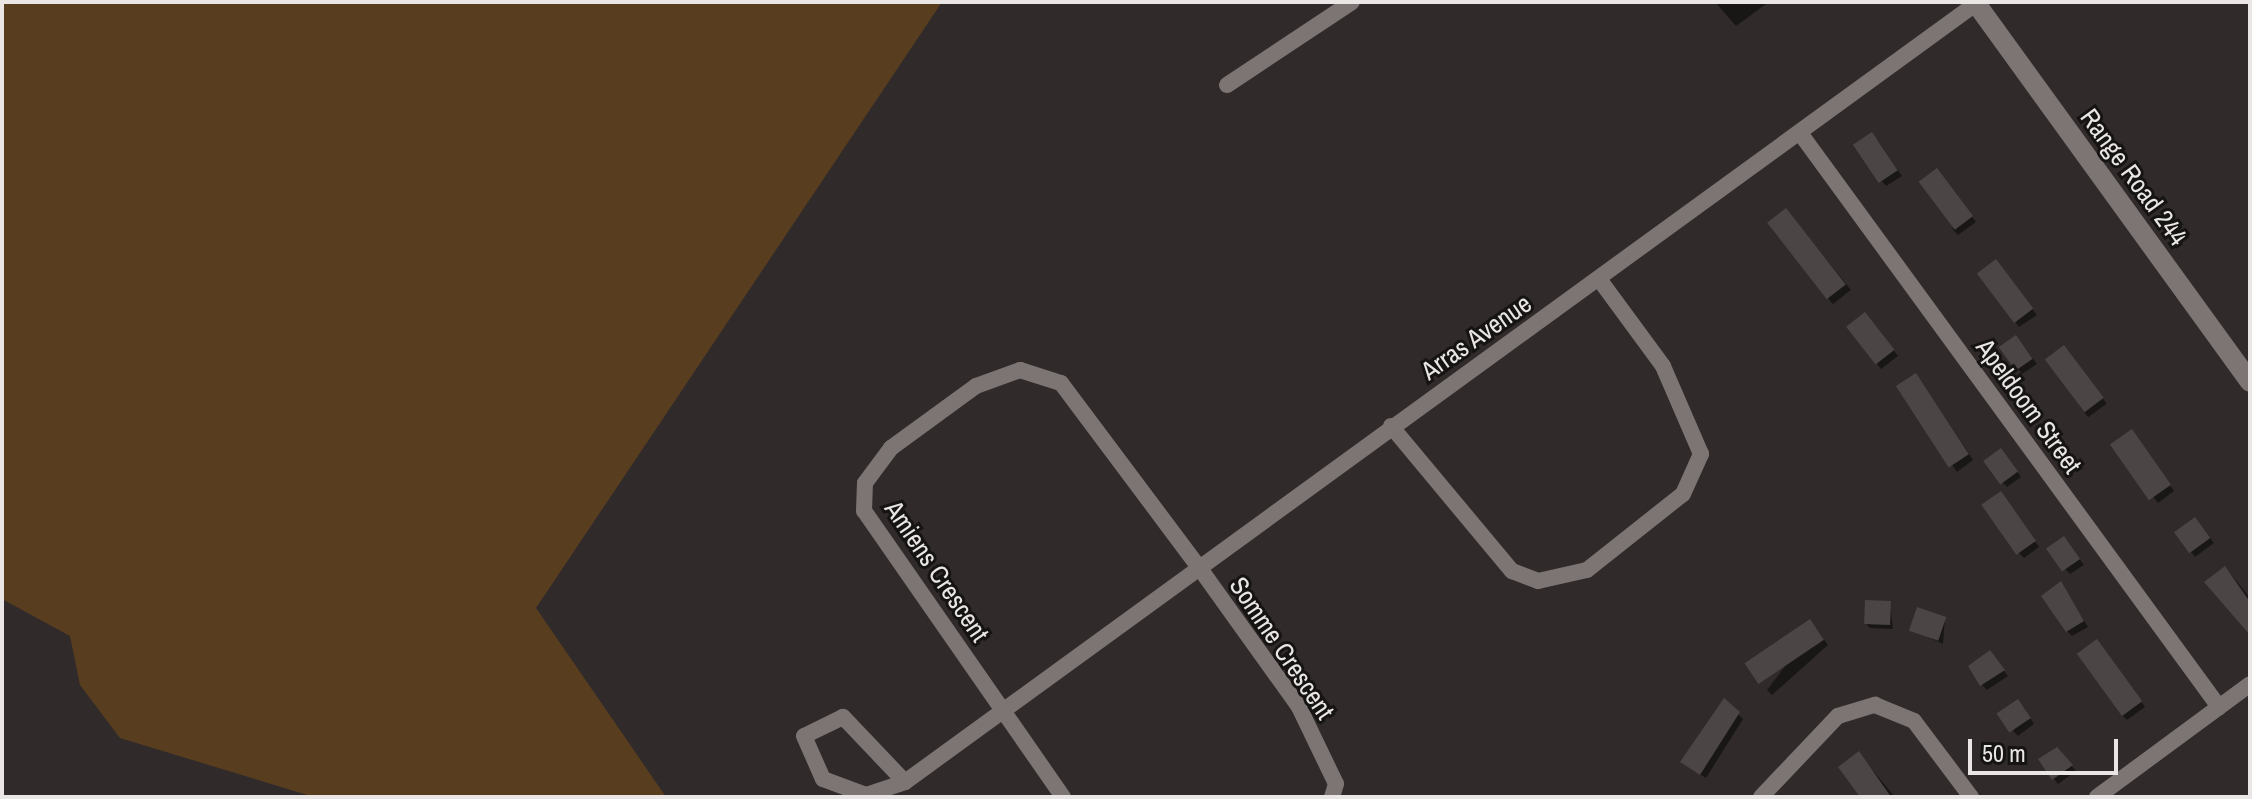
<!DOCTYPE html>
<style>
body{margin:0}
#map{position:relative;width:2252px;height:799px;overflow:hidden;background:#302b2a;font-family:"Archivo Narrow",sans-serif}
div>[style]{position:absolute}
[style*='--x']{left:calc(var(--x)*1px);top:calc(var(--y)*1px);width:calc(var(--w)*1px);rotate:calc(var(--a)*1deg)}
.green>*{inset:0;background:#593d1f}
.shadow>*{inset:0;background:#0007;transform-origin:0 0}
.building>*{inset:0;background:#4b4546;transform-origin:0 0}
.street>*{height:16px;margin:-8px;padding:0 8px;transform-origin:8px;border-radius:8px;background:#7c7574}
.secondary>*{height:20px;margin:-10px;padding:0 10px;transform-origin:10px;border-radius:10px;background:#7c7574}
span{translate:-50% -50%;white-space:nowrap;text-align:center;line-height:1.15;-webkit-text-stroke:6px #161413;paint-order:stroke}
.street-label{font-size:26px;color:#eae6e6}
.frame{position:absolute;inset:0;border:4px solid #eae6e6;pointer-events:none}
.scale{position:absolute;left:1968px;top:739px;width:150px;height:36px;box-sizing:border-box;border:4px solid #eae6e6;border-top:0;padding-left:10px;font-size:24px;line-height:28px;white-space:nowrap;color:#eae6e6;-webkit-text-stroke:6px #161413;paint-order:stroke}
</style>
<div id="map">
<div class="green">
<div style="clip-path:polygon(2px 2px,942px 2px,536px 608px,666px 797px,314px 797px,120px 738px,80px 685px,70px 636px,2px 599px)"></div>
</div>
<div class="shadow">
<div style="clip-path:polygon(1715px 2px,1769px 2px,1736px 26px)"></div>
<div style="clip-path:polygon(1877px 139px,1902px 176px,1886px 186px,1881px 180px)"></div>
<div style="clip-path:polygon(1941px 176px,1976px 222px,1958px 235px,1953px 230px)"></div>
<div style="left:1791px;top:216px;width:95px;height:23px;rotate:51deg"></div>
<div style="clip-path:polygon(2000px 267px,2037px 315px,2019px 327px,1979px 274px)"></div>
<div style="clip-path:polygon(1870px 319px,1898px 356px,1881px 369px,1848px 326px)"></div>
<div style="clip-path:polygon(2021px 343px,2037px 364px,2022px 374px,2002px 348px)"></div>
<div style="left:2069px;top:352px;width:64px;height:23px;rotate:54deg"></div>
<div style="clip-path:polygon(1920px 380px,1973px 460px,1957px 472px,1899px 388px)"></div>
<div style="clip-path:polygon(2136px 437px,2174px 491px,2158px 503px,2113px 445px)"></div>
<div style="clip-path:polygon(2005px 455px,2021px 477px,2007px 487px,2002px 482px)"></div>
<div style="clip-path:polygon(2005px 499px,2039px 547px,2024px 558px,2019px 553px)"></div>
<div style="clip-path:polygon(2200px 525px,2214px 543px,2195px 557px,2191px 552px)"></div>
<div style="clip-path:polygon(2064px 538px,2084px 565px,2070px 574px,2065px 569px)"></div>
<div style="clip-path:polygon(2230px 573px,2250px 598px,2250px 631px)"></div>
<div style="clip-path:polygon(2061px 584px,2088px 627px,2072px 636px,2067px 631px)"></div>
<div style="clip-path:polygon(1890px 603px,1893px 629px,1870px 628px,1865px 623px)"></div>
<div style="clip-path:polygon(1945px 618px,1943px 644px,1912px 630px)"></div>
<div style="clip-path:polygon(1815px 627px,1828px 645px,1772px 695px,1767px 690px)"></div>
<div style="clip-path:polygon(2102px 647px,2145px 707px,2127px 720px,2122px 715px)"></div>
<div style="clip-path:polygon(1994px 658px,2008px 676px,1987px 690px,1982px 685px)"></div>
<div style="clip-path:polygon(1724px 701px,1743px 719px,1706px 778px,1688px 767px)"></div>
<div style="clip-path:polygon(2023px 706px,2034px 724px,2018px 736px,2013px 731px)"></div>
<div style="clip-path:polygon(2062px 755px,2076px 771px,2058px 784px,2054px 779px)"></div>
<div style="clip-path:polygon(1864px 760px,1895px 797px,1874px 797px)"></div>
</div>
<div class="building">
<div style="left:1872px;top:132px;width:46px;height:23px;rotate:56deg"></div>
<div style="left:1937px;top:168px;width:60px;height:23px;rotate:53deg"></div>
<div style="left:1786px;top:208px;width:97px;height:24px;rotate:52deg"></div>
<div style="left:1996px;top:259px;width:62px;height:24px;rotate:53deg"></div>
<div style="left:1865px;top:312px;width:48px;height:24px;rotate:52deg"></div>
<div style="left:2016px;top:335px;width:29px;height:21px;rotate:55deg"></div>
<div style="left:2064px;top:345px;width:66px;height:24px;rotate:53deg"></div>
<div style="left:1916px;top:373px;width:97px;height:24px;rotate:57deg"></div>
<div style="left:2132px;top:429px;width:68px;height:27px;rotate:55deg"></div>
<div style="left:2001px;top:448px;width:29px;height:22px;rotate:54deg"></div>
<div style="left:2001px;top:491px;width:61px;height:24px;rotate:55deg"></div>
<div style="left:2195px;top:517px;width:26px;height:26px;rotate:54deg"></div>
<div style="left:2064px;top:536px;width:28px;height:22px;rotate:55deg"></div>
<div style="clip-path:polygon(2225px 566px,2250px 602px,2250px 635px,2204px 582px)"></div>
<div style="clip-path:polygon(2061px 581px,2084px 621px,2066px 632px,2041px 596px)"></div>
<div style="left:1865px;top:600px;width:26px;height:24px;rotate:2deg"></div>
<div style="left:1917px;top:607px;width:31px;height:25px;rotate:19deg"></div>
<div style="left:1810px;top:619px;width:25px;height:79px;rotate:56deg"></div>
<div style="left:2097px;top:639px;width:77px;height:25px;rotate:54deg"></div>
<div style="clip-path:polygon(1990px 650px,2005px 670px,1980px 686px,1968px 666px)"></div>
<div style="clip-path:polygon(1724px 698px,1740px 712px,1700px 775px,1680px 762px)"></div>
<div style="left:2018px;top:699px;width:23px;height:26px;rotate:56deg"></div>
<div style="clip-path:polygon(2057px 747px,2073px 765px,2052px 780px,2038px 759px)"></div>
<div style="clip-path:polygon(1859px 751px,1891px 797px,1860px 797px,1838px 767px)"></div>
</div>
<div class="street">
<div style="--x:1227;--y:85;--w:150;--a:-33.6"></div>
<div style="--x:1800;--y:133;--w:711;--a:53.87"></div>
<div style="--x:1391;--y:426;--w:189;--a:50.2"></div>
<div style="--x:1512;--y:571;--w:28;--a:21"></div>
<div style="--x:1538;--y:581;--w:50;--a:-12.7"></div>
<div style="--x:1587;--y:570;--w:122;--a:-38.4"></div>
<div style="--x:1683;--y:494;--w:44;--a:-65.8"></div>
<div style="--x:1701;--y:454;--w:96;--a:-113.4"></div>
<div style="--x:1663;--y:366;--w:108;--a:-126.3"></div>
<div style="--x:905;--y:782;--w:90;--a:-133.6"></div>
<div style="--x:843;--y:717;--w:43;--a:154"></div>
<div style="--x:804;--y:736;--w:47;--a:66.2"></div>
<div style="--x:823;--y:779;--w:46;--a:20.4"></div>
<div style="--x:866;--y:795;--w:41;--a:-18.4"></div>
<div style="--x:905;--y:782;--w:1327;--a:-36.01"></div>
<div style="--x:1063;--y:797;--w:348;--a:-124.8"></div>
<div style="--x:864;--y:511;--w:28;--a:-88"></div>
<div style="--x:865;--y:483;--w:44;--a:-53.4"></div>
<div style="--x:891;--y:448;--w:105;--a:-36.1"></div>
<div style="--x:976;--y:386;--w:47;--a:-20"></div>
<div style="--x:1020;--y:370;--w:43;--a:17.6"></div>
<div style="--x:1061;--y:383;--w:234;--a:53.2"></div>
<div style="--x:1201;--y:570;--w:168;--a:54.4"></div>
<div style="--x:1299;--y:707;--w:85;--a:64.3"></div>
<div style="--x:1336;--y:784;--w:14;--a:107"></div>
<div style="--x:1761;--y:797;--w:112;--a:-46.5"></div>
<div style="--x:1838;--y:716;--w:39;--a:-17"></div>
<div style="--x:1875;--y:705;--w:42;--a:22.3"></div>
<div style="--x:1914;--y:721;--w:95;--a:53.1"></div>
<div style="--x:2097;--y:797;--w:190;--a:-36.4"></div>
</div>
<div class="secondary">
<div style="--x:1975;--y:2;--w:469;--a:54.1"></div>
</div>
<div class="street-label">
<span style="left:2134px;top:177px;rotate:54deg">Range Road 244</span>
<span style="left:1476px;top:337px;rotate:-35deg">Arras Avenue</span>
<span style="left:2029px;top:406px;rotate:54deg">Apeldoom Street</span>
<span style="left:937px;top:571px;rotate:56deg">Amiens Crescent</span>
<span style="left:1282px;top:648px;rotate:56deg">Somme Crescent</span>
</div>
<div class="frame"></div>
<div class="scale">50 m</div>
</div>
